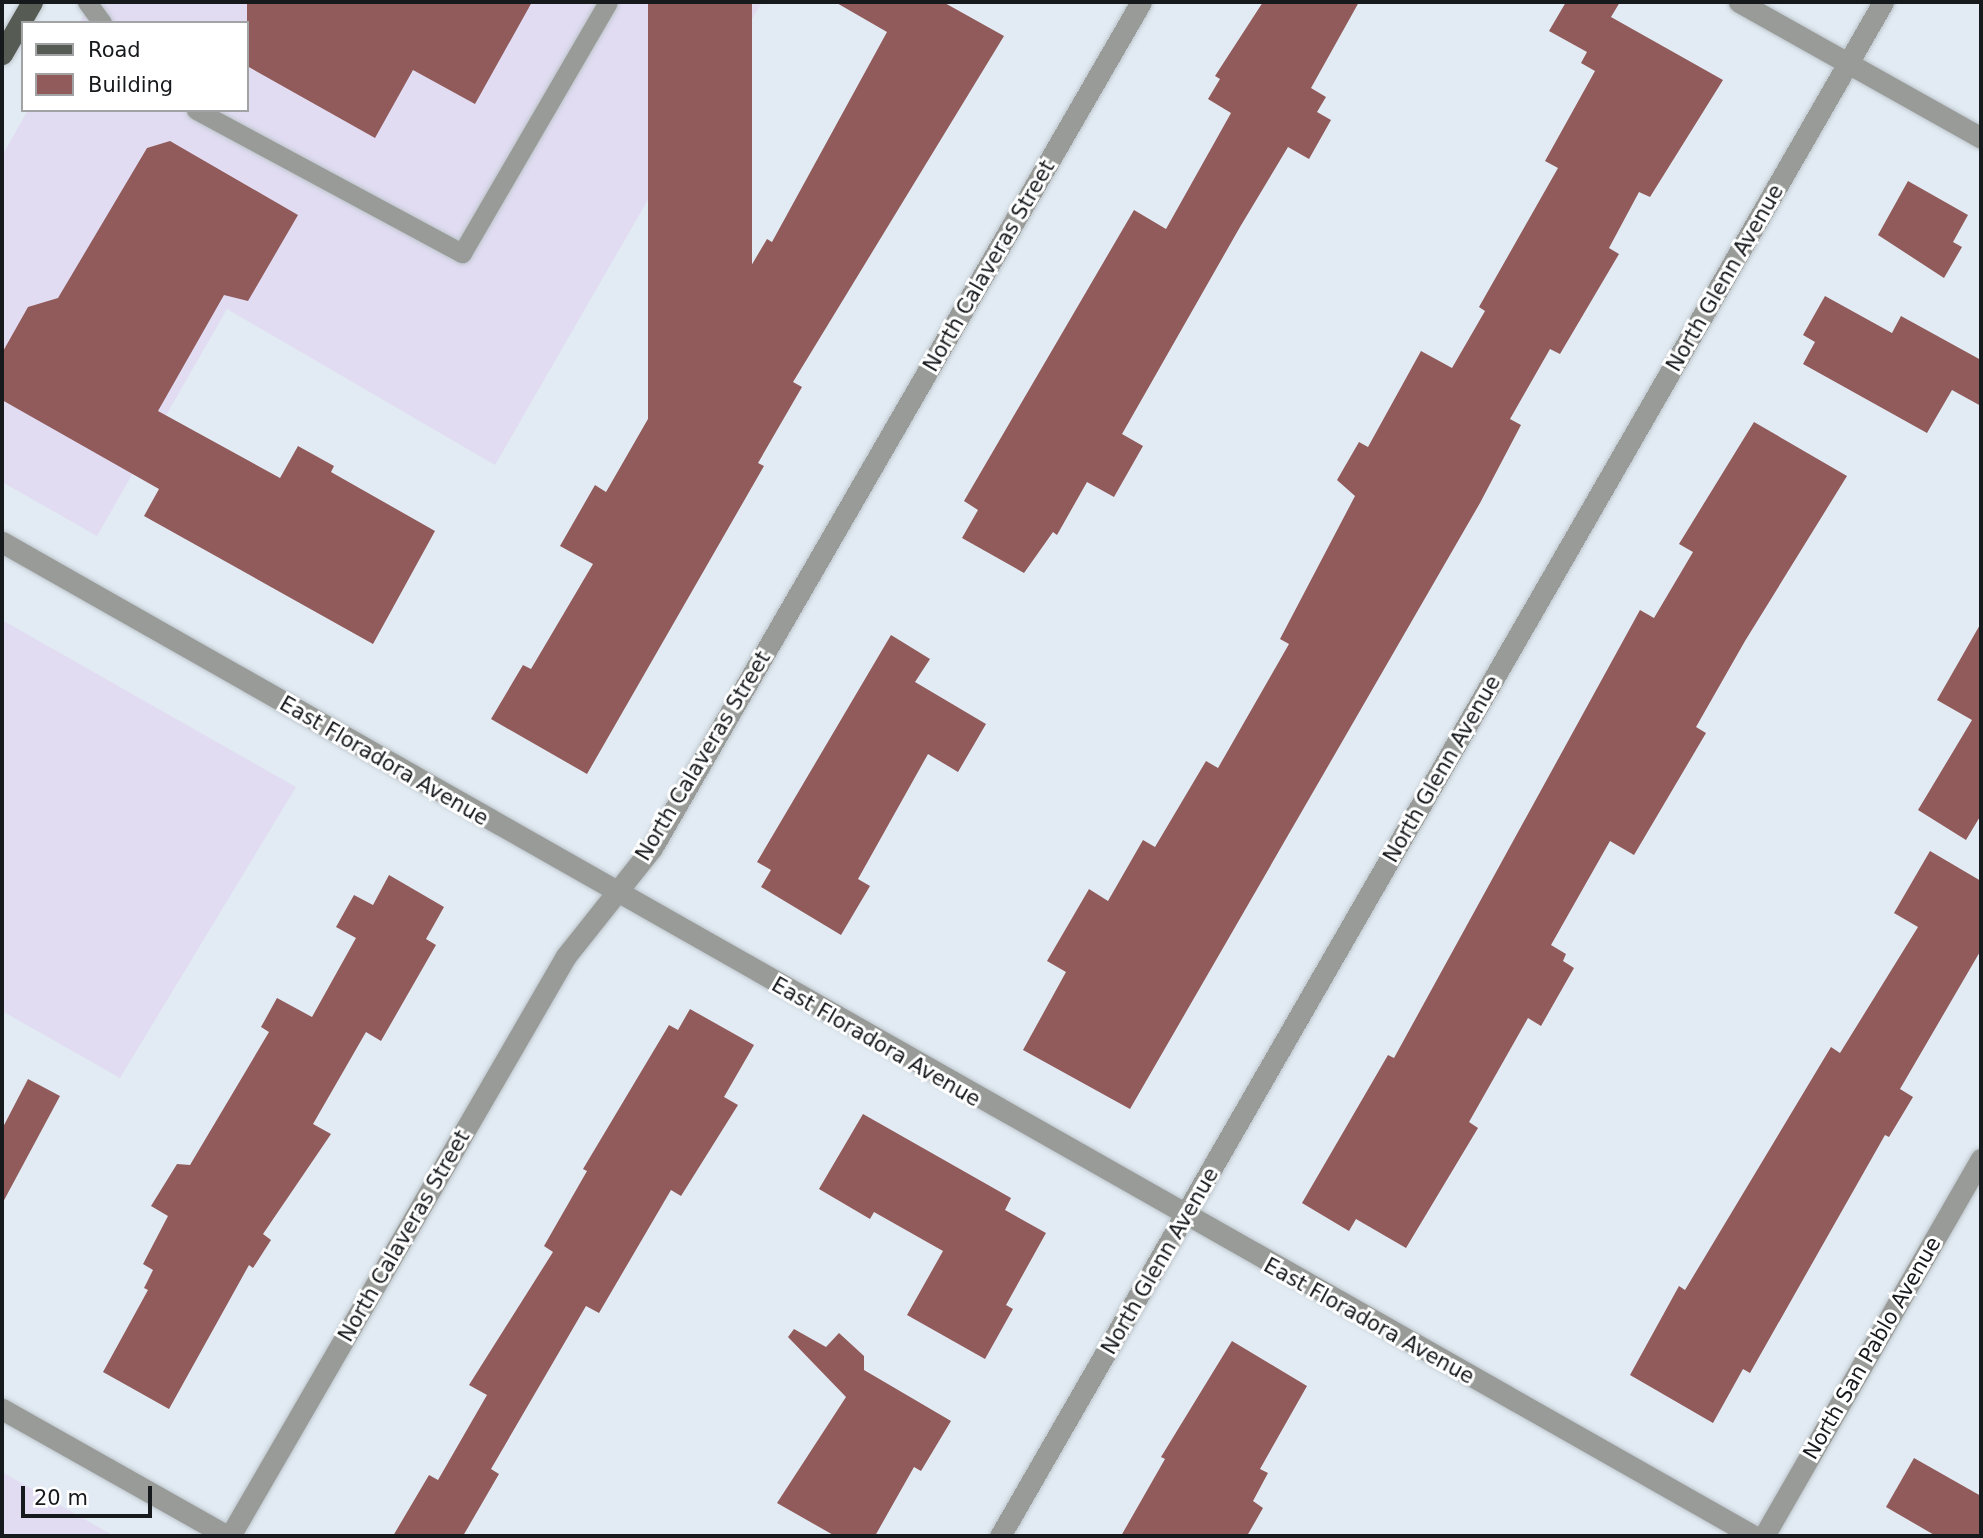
<!DOCTYPE html>
<style>
body{margin:0}
#map{position:relative;width:1983px;height:1538px;overflow:hidden;background:#e2ebf3;font-family:"DejaVu Sans",sans-serif}
div>[style]{position:absolute}
[style*='--x']{left:calc(var(--x)*1px);top:calc(var(--y)*1px);width:calc(var(--w)*1px);rotate:calc(var(--a)*1deg)}
.commercial>*{inset:0;background:#e1dcf2}
.building>*{inset:0;background:#915b5b;transform-origin:0 0}
.roads{filter:drop-shadow(0 0 2px #bdc5cc) drop-shadow(0 0 2px #bdc5cc)}
.lane>*{height:19px;margin:-9.5px;padding:0 9.5px;transform-origin:9.5px;border-radius:9.5px;background:#989b97}
.street>*{height:21px;margin:-10.5px;padding:0 10.5px;transform-origin:10.5px;border-radius:10.5px;background:#989b97}
.primary>*{height:21px;margin:-10.5px;padding:0 10.5px;transform-origin:10.5px;border-radius:10.5px;background:#565b54}
span{translate:-50% -50%;white-space:nowrap;text-align:center;line-height:1.15;-webkit-text-stroke:6px #fff;paint-order:stroke}
.street-label{font-size:21px;color:#171a1d}
.frame{position:absolute;inset:0;border:4px solid #171a1d;pointer-events:none}
.legend{position:absolute;left:21px;top:21px;width:228px;height:91px;box-sizing:border-box;background:#fff;border:2px solid #a2a3a5;margin:0;padding:9px 12px;list-style:none;font-size:21px;color:#171a1d}
.legend li{display:flex;align-items:center;gap:14px;height:35px}
.legend b{width:35px;border:2px solid #a2a3a5}
.scale{position:absolute;left:21px;top:1486px;width:131px;height:32px;box-sizing:border-box;border:4px solid #171a1d;border-top:0;padding-left:9px;font-size:21px;line-height:24px;white-space:nowrap;color:#171a1d;-webkit-text-stroke:5px #fff;paint-order:stroke}
</style>
<div id="map">
<div class="commercial">
<div style="clip-path:polygon(91px 2px,762px 2px,495px 465px,227px 309px,97px 536px,2px 482px,2px 156px,28px 110px,247px 110px,247px 23px,79px 23px)"></div>
<div style="clip-path:polygon(2px 620px,296px 787px,120px 1078px,2px 1011px)"></div>
<div style="clip-path:polygon(2px 1472px,114px 1536px,2px 1536px)"></div>
</div>
<div class="building">
<div style="clip-path:polygon(247px 2px,532px 2px,475px 104px,413px 70px,375px 138px,247px 66px)"></div>
<div style="left:648px;top:2px;width:104px;height:449px"></div>
<div style="clip-path:polygon(835px 2px,943px 2px,1004px 36px,793px 382px,802px 387px,758px 463px,764px 466px,587px 774px,491px 719px,523px 665px,531px 669px,593px 564px,560px 546px,595px 485px,606px 492px,656px 405px,675px 416px,746px 293px,738px 288px,767px 239px,772px 242px,887px 32px)"></div>
<div style="clip-path:polygon(1263px 2px,1359px 2px,1311px 88px,1326px 97px,1317px 112px,1331px 120px,1309px 159px,1288px 147px,1240px 227px,1122px 434px,1143px 446px,1114px 497px,1087px 482px,1057px 535px,1053px 532px,1024px 573px,962px 538px,978px 510px,964px 501px,1134px 210px,1166px 229px,1231px 113px,1208px 99px,1220px 79px,1215px 76px)"></div>
<div style="clip-path:polygon(1566px 2px,1620px 2px,1611px 17px,1723px 80px,1650px 197px,1639px 192px,1609px 248px,1619px 254px,1560px 354px,1550px 349px,1510px 419px,1521px 425px,1480px 503px,1130px 1109px,1023px 1050px,1066px 972px,1047px 961px,1089px 889px,1108px 901px,1143px 840px,1155px 847px,1206px 761px,1218px 768px,1289px 644px,1280px 639px,1355px 496px,1337px 480px,1359px 442px,1368px 447px,1421px 351px,1452px 368px,1485px 311px,1479px 307px,1558px 168px,1545px 161px,1595px 71px,1581px 63px,1587px 52px,1549px 31px)"></div>
<div style="clip-path:polygon(170px 141px,298px 215px,248px 301px,224px 295px,158px 411px,280px 478px,298px 446px,334px 466px,331px 472px,435px 531px,373px 644px,144px 516px,159px 489px,2px 400px,2px 353px,28px 307px,58px 298px,147px 148px)"></div>
<div style="clip-path:polygon(1908px 181px,1968px 215px,1953px 242px,1962px 247px,1944px 278px,1878px 235px)"></div>
<div style="clip-path:polygon(1825px 296px,1892px 333px,1901px 316px,1981px 360px,1981px 406px,1952px 390px,1927px 433px,1803px 364px,1815px 342px,1803px 335px)"></div>
<div style="clip-path:polygon(1754px 422px,1847px 476px,1745px 641px,1696px 727px,1706px 733px,1634px 855px,1610px 841px,1551px 945px,1566px 954px,1563px 961px,1574px 968px,1541px 1026px,1528px 1018px,1469px 1122px,1478px 1128px,1406px 1248px,1356px 1219px,1349px 1231px,1302px 1203px,1388px 1055px,1394px 1058px,1640px 610px,1654px 618px,1693px 552px,1679px 544px)"></div>
<div style="clip-path:polygon(1981px 623px,1981px 815px,1966px 840px,1918px 810px,1972px 720px,1937px 700px)"></div>
<div style="clip-path:polygon(891px 635px,930px 659px,915px 682px,986px 724px,958px 772px,928px 754px,858px 879px,870px 886px,841px 935px,761px 887px,771px 870px,757px 862px)"></div>
<div style="clip-path:polygon(1930px 851px,1981px 881px,1981px 950px,1900px 1089px,1913px 1097px,1889px 1137px,1885px 1135px,1750px 1373px,1743px 1369px,1713px 1423px,1630px 1375px,1679px 1286px,1685px 1290px,1831px 1047px,1840px 1053px,1918px 927px,1894px 913px)"></div>
<div style="clip-path:polygon(389px 875px,444px 907px,426px 939px,436px 945px,381px 1041px,366px 1032px,313px 1124px,331px 1134px,263px 1234px,271px 1240px,253px 1268px,249px 1265px,169px 1409px,103px 1372px,148px 1290px,144px 1288px,153px 1270px,143px 1264px,168px 1216px,151px 1206px,177px 1164px,190px 1165px,269px 1032px,261px 1027px,277px 998px,312px 1017px,356px 938px,336px 927px,354px 895px,373px 905px)"></div>
<div style="clip-path:polygon(690px 1009px,754px 1045px,724px 1097px,738px 1105px,681px 1196px,671px 1190px,599px 1313px,586px 1306px,491px 1469px,499px 1474px,463px 1536px,393px 1536px,429px 1475px,438px 1480px,487px 1395px,469px 1385px,553px 1252px,544px 1246px,587px 1171px,583px 1169px,669px 1025px,678px 1030px)"></div>
<div style="clip-path:polygon(28px 1079px,60px 1096px,2px 1204px,2px 1129px)"></div>
<div style="clip-path:polygon(863px 1114px,1011px 1198px,1005px 1210px,1046px 1233px,1006px 1305px,1013px 1309px,985px 1359px,907px 1315px,943px 1251px,874px 1212px,870px 1219px,819px 1189px)"></div>
<div style="clip-path:polygon(794px 1329px,826px 1347px,839px 1333px,864px 1356px,864px 1370px,951px 1421px,921px 1471px,914px 1467px,875px 1536px,835px 1536px,777px 1503px,846px 1397px,788px 1337px)"></div>
<div style="clip-path:polygon(1232px 1341px,1307px 1386px,1260px 1469px,1268px 1473px,1253px 1501px,1263px 1508px,1247px 1536px,1121px 1536px,1165px 1459px,1161px 1457px)"></div>
<div style="clip-path:polygon(1914px 1458px,1981px 1496px,1981px 1536px,1936px 1536px,1886px 1507px)"></div>
</div>
<div class="roads">
<div class="lane">
<div style="--x:87;--y:2;--w:26;--a:54"></div>
<div style="--x:196;--y:110;--w:302;--a:28.3"></div>
<div style="--x:462;--y:253;--w:290;--a:-59.8"></div>
</div>
<div class="street">
<div style="--x:1739;--y:2;--w:278;--a:29.3"></div>
<div style="--x:2;--y:542;--w:2014;--a:29.57"></div>
<div style="--x:2;--y:1409;--w:258;--a:29.4"></div>
<div style="--x:230;--y:1536;--w:670;--a:-59.92"></div>
<div style="--x:566;--y:956;--w:138;--a:-51.5"></div>
<div style="--x:652;--y:848;--w:977;--a:-59.97"></div>
<div style="--x:1000;--y:1536;--w:1770;--a:-60.07"></div>
<div style="--x:1764;--y:1536;--w:435;--a:-60.1"></div>
</div>
<div class="primary">
<div style="--x:2;--y:54;--w:60;--a:-60"></div>
</div>
</div>
<div class="street-label">
<span style="left:989px;top:266px;rotate:-60deg">North Calaveras Street</span>
<span style="left:1725px;top:278px;rotate:-60deg">North Glenn Avenue</span>
<span style="left:703px;top:756px;rotate:-59deg">North Calaveras Street</span>
<span style="left:384px;top:761px;rotate:30deg">East Floradora Avenue</span>
<span style="left:1442px;top:769px;rotate:-60deg">North Glenn Avenue</span>
<span style="left:876px;top:1042px;rotate:30deg">East Floradora Avenue</span>
<span style="left:404px;top:1236px;rotate:-60deg">North Calaveras Street</span>
<span style="left:1160px;top:1261px;rotate:-60deg">North Glenn Avenue</span>
<span style="left:1369px;top:1321px;rotate:29deg">East Floradora Avenue</span>
<span style="left:1872px;top:1348px;rotate:-60deg">North San Pablo Avenue</span>
</div>
<div class="frame"></div>
<ul class="legend">
<li><b style="height:9px;background:#565b54"></b>Road</li>
<li><b style="height:19px;background:#915b5b"></b>Building</li>
</ul>
<div class="scale">20 m</div>
</div>
